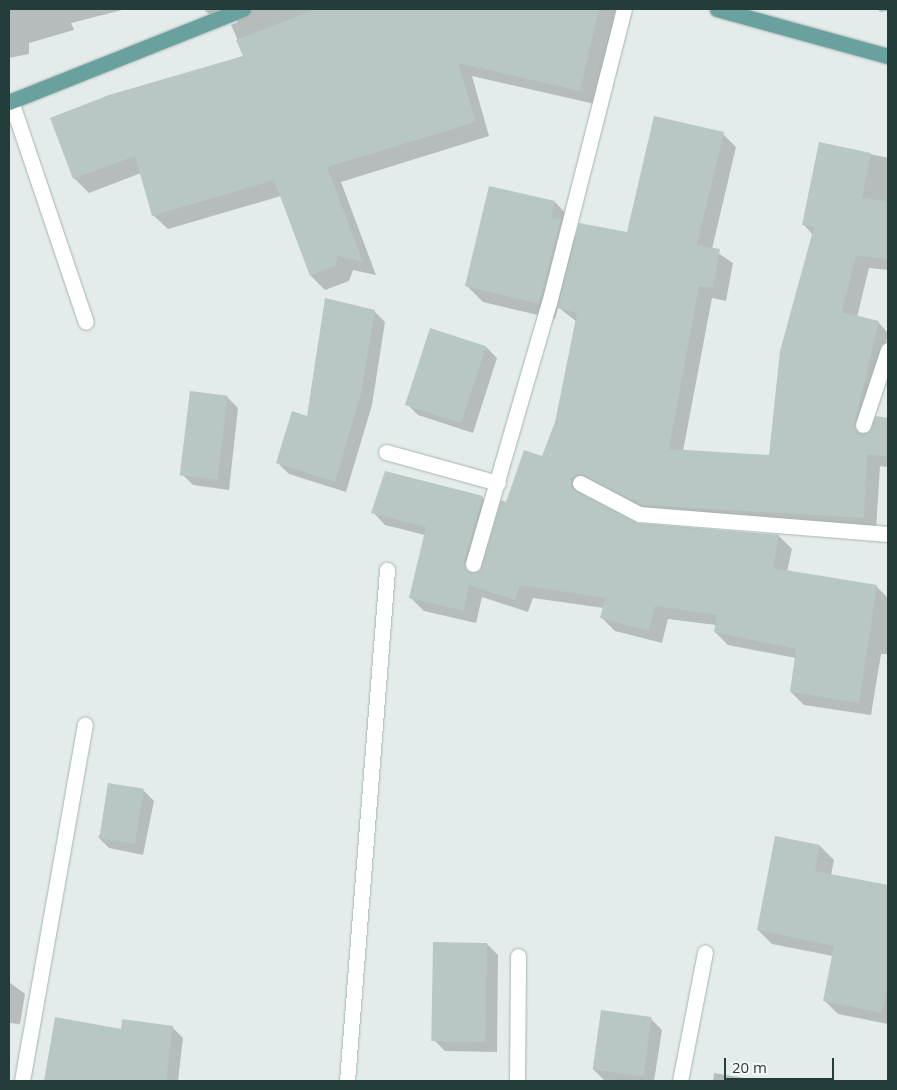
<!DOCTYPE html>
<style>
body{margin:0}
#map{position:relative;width:897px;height:1090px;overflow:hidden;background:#e3ecea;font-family:"Open Sans",sans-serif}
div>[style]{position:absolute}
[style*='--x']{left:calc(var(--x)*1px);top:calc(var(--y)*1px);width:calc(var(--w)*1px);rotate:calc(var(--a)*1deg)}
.shadow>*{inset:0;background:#0003}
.building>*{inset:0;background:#b8c7c4;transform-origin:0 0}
.roads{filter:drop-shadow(0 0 1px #a6b4b2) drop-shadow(0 0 1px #a6b4b2)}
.minor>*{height:15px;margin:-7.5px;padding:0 7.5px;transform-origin:7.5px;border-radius:7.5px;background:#fff}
.major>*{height:15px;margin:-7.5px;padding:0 7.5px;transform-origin:7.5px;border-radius:7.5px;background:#68a19d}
span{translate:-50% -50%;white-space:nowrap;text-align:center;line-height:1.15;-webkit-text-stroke:5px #f3f9f7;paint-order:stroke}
.frame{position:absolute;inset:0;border:10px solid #233d3b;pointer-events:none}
.scale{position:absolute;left:724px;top:1058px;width:110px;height:22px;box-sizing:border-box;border:2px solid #233d3b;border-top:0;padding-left:6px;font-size:15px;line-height:18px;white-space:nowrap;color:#233d3b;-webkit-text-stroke:4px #f3f9f7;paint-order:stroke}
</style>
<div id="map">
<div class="shadow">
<div style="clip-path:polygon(9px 9px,126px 9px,71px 23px,74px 30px,29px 43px,29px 54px,9px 58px)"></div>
<div style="clip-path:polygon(203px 9px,616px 9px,595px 104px,472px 76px,489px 136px,341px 182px,376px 275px,353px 270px,349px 281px,325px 290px,311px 276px,281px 196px,168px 229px,153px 215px,141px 173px,89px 193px,74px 178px,245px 56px,231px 25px,238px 22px,229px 14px,210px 15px)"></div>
<div style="clip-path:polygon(877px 9px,888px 9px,888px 11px,880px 12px)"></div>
<div style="clip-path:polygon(723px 134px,736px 147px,712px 249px,733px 263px,726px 301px,712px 298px,683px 451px,770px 456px,813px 235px,803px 224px,820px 143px,888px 158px,888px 270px,869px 268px,857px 317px,878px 322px,888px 333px,867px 433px,877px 418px,888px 419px,888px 467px,880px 466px,876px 530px,656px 517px,584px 491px,586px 498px,638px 524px,779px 536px,792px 549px,787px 572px,876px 586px,888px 598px,888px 654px,881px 654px,871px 715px,804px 705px,791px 692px,796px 658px,728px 645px,715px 632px,716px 625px,668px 619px,662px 643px,615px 631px,602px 618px,604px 608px,533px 598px,528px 612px,482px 597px,476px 623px,424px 611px,411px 598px,425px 535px,385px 525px,373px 512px,482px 497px,495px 510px,477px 573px,483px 567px,507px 503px,542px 458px,557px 423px,577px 322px,558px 307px,555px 319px,483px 302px,467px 286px,555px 202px,570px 218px,568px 228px,577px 237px,628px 233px)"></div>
<div style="clip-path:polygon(374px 311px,385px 322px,372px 405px,346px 492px,289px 474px,278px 463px)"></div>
<div style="clip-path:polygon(486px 347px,497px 358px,473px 433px,418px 415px,407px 404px)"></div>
<div style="clip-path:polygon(227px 397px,238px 408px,229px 490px,193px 485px,182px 474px)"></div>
<div style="clip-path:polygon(143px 790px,154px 801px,143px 855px,109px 848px,98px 837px)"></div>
<div style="clip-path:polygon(820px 846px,834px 860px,831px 875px,888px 887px,888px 1024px,838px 1014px,824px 1000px,833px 956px,772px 944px,758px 930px)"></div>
<div style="clip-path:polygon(487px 944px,498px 955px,497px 1052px,445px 1051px,434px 1040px)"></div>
<div style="clip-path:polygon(9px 982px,25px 994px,20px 1024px,9px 1023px)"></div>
<div style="clip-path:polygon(56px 1019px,122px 1031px,172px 1027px,183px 1038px,178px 1081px,45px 1081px)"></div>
<div style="clip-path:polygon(651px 1019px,662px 1030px,654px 1081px,604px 1080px,593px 1069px)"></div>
<div style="clip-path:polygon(714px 1073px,761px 1081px,713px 1081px)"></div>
</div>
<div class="building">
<div style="clip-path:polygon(316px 9px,599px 9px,580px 91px,458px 63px,476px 122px,327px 167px,363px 262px,338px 256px,335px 266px,310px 276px,274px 180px,152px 216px,135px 156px,73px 179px,50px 118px,109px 95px,243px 56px,236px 40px)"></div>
<div style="clip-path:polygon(654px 116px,724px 132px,697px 245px,720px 249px,713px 288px,699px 286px,669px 449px,769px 455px,780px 351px,814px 227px,802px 225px,819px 142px,871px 153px,862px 198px,888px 201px,888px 259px,856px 256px,842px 312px,879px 321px,854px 426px,865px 434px,876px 416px,888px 418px,888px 457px,867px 454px,864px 518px,642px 505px,580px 474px,572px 478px,572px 488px,638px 523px,779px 535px,773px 568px,877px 585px,859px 703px,790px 692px,796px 649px,714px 632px,717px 615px,655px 606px,649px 631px,600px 618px,605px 598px,520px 585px,515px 600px,469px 585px,464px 611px,409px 598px,426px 527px,371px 513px,385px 471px,483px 496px,464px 562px,470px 573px,480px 570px,501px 500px,506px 502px,524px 450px,542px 456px,555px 422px,577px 313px,557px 308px,579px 223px,627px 232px)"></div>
<div style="clip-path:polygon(489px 186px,555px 201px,551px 218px,561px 219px,539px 304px,465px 286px)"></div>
<div style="clip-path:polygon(325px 298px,375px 310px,361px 394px,335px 482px,276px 463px,292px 411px,307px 416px)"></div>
<div style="left:430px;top:328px;width:59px;height:81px;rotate:18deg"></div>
<div style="left:190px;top:391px;width:38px;height:85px;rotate:7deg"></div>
<div style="left:108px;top:783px;width:36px;height:56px;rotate:9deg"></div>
<div style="clip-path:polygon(775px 836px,820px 845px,815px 871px,888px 885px,888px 983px,882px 1013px,823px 1001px,834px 946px,757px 930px)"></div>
<div style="left:433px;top:942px;width:54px;height:99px;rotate:1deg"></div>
<div style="left:601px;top:1010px;width:51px;height:60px;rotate:8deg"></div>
<div style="clip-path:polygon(55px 1017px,121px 1029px,122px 1019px,173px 1026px,166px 1081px,44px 1081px)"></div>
</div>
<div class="roads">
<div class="minor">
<div style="--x:11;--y:101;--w:233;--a:71.3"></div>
<div style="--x:863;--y:425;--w:79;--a:-71.6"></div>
<div style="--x:386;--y:452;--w:116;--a:15.5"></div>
<div style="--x:580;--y:483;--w:67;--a:27.7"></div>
<div style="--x:639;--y:514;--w:250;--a:4.6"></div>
<div style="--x:473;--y:564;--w:272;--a:-73.8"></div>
<div style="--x:549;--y:303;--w:303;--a:-75.7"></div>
<div style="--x:22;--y:1081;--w:362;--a:-80"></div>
<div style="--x:347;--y:1081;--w:513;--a:-85.52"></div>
<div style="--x:517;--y:1081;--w:125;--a:-89.5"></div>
<div style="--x:680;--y:1081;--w:131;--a:-79"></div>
</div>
<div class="major">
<div style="--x:717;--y:9;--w:177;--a:15.4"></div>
<div style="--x:9;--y:102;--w:252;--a:-21.7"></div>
</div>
</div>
<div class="frame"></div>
<div class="scale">20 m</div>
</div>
